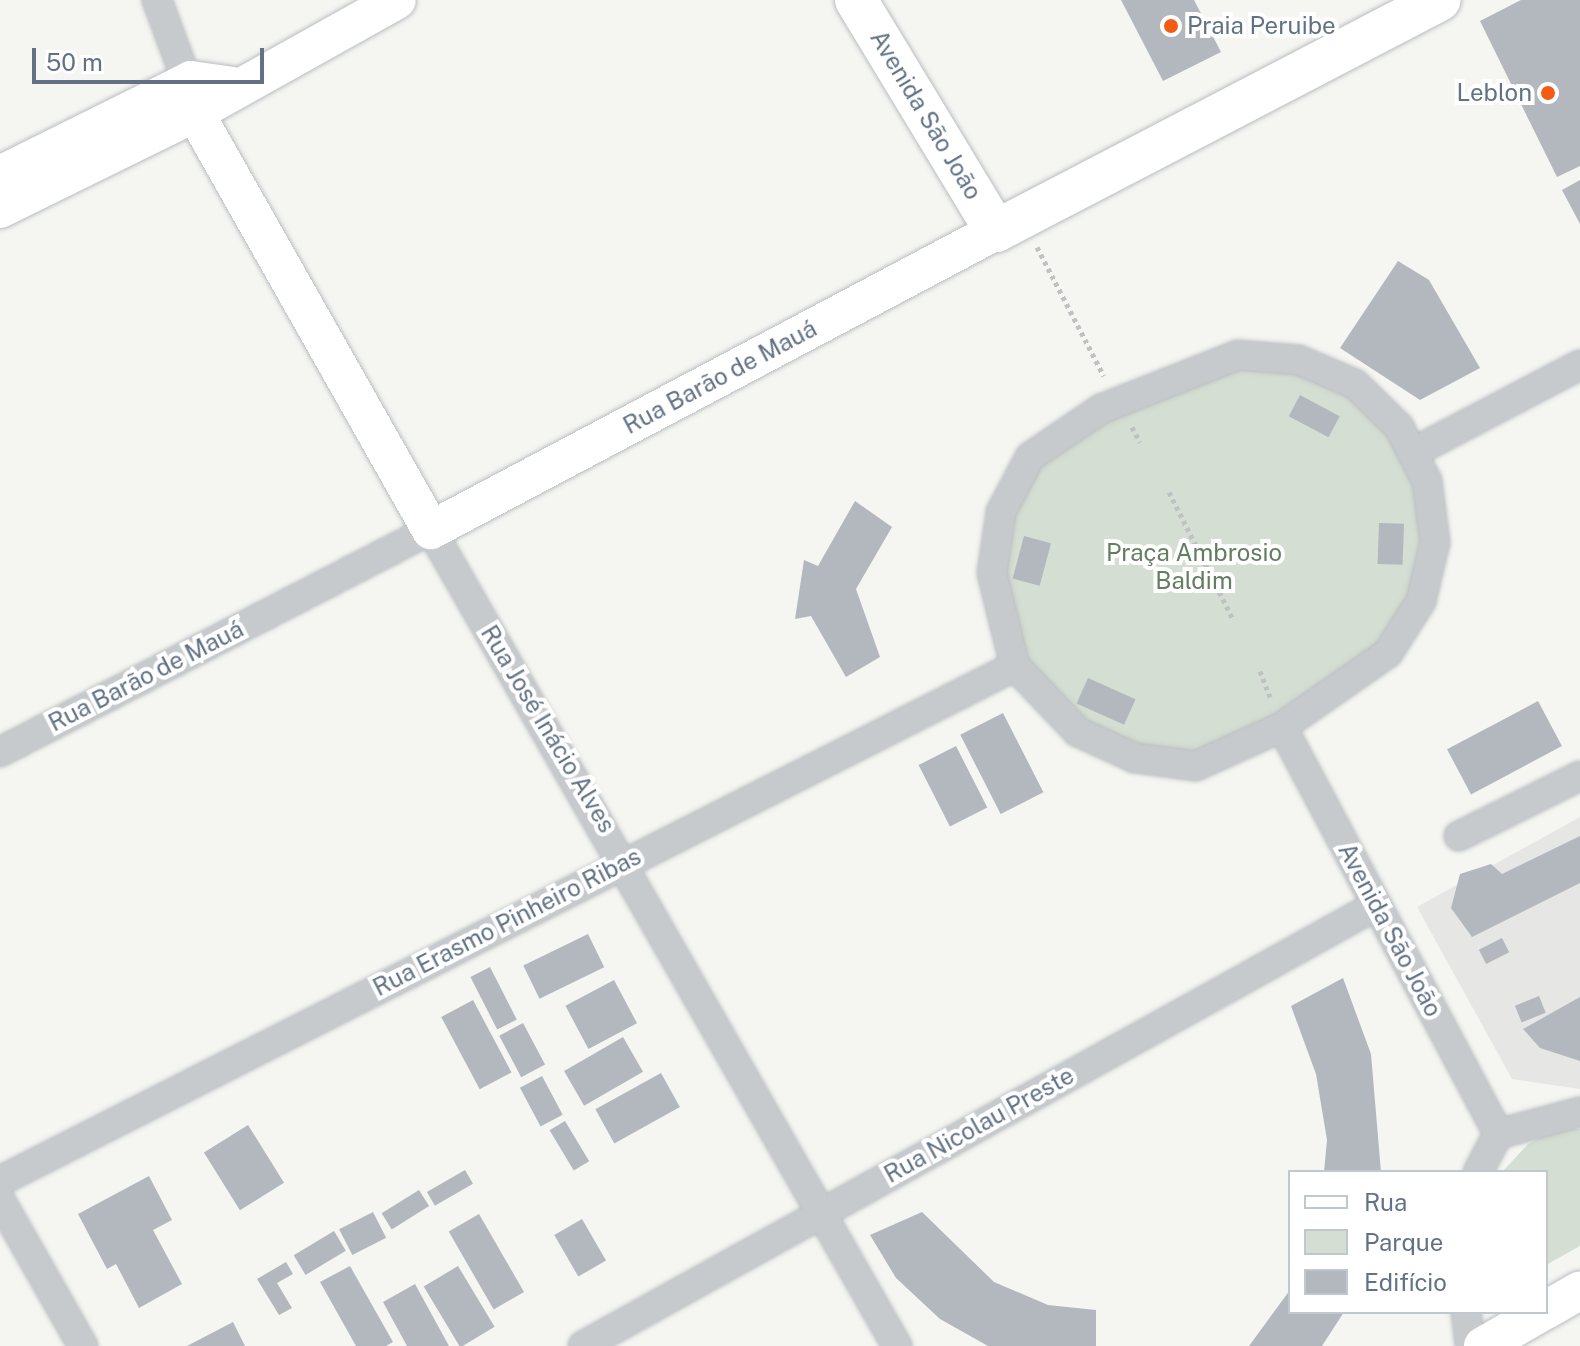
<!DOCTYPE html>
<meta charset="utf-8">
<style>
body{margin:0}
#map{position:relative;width:1580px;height:1346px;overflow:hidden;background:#f5f6f1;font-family:"Public Sans",sans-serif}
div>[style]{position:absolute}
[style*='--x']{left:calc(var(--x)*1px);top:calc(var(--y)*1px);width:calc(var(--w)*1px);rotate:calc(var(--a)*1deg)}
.built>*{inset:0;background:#e6e7e5}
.green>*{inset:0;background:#d5ded2}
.building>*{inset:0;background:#b2b8be;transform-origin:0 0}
.path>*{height:5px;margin-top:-2.5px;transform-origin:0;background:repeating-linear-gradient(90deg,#c0c1c3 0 4px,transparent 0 8px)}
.roads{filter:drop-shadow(0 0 2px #b9bdc2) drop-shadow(0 0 2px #b9bdc2)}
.minor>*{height:28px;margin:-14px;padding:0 14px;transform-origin:14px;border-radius:14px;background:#c7cacd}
.secondary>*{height:38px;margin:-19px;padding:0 19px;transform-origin:19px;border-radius:19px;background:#fff}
.primary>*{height:42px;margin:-21px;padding:0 21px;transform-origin:21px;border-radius:21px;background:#fff}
.dots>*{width:22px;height:22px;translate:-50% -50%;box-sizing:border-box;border:4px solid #fff;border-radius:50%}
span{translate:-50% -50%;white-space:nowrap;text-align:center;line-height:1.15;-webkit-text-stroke:8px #fff;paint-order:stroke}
.poi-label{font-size:24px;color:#627285}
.left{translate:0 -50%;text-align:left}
.right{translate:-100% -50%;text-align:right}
.street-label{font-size:24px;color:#627285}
.park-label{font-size:24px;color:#647c61}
.legend{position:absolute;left:1288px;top:1170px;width:260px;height:144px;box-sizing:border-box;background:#fff;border:2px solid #c0c7ce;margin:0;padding:10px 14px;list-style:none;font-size:24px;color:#627285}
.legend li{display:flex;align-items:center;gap:16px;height:40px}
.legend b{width:40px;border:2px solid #c0c7ce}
.scale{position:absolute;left:32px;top:48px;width:232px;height:36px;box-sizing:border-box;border:4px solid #627285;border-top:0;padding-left:10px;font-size:24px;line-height:28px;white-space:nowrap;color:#627285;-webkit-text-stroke:6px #fff;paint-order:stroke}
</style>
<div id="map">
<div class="built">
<div style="clip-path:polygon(1580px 817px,1580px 1089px,1512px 1079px,1417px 907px)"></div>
</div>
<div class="green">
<div style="clip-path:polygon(1239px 367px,1296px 371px,1348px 394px,1391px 434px,1416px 484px,1423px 541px,1410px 597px,1379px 645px,1276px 717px,1195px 754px,1138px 747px,1085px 723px,1026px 660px,1004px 573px,1013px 515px,1039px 465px,1107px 419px)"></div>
<div style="clip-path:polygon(1561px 1127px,1580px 1129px,1580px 1246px,1546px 1265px,1546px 1172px,1502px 1172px,1528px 1144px)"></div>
</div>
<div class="building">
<div style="clip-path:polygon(1121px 0,1194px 0,1221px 52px,1163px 81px)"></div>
<div style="clip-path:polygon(1521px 0,1580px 0,1580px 166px,1557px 177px,1480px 21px)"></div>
<div style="clip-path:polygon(1580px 180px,1580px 224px,1562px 190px)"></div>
<div style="clip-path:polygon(1398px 261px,1429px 280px,1480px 368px,1420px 400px,1340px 348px)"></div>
<div style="left:1300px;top:395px;width:45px;height:24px;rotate:28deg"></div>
<div style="clip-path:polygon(855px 501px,892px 527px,856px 589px,880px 657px,846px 677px,811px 616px,795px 619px,804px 560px,818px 566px)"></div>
<div style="left:1379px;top:523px;width:25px;height:41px;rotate:2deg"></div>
<div style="left:1024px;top:536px;width:28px;height:44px;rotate:15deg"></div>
<div style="left:1088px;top:678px;width:52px;height:28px;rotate:24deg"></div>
<div style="left:1538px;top:701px;width:51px;height:103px;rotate:62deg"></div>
<div style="left:1003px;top:713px;width:89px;height:48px;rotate:63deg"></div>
<div style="left:956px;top:746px;width:69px;height:42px;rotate:63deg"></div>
<div style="clip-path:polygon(1580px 836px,1580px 883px,1472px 937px,1451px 908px,1460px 874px,1491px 864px,1502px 874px)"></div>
<div style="left:588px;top:934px;width:37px;height:72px;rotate:64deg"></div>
<div style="left:1502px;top:938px;width:16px;height:26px;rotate:63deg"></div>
<div style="left:490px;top:967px;width:59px;height:22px;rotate:63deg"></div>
<div style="clip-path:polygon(1343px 978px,1371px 1054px,1381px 1172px,1324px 1172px,1327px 1140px,1316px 1074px,1291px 1006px)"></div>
<div style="left:614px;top:980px;width:49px;height:55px;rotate:62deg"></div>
<div style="left:1539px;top:996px;width:18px;height:26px;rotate:68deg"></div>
<div style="clip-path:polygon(1580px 997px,1580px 1061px,1540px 1048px,1523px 1029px)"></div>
<div style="left:473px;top:1000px;width:82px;height:36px;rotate:62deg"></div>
<div style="left:523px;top:1023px;width:47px;height:27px;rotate:62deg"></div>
<div style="left:623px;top:1037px;width:40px;height:68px;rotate:60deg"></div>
<div style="left:661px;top:1073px;width:39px;height:75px;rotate:61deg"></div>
<div style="left:542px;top:1076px;width:44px;height:25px;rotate:62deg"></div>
<div style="left:565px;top:1121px;width:47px;height:18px;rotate:59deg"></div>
<div style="left:248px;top:1125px;width:68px;height:52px;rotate:58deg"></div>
<div style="left:465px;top:1170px;width:16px;height:44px;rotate:60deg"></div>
<div style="clip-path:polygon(149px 1176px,172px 1220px,153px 1230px,182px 1284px,139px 1308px,116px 1264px,107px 1269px,78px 1214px)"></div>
<div style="left:419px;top:1190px;width:19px;height:44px;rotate:58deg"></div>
<div style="left:373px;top:1212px;width:29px;height:38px;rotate:63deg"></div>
<div style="clip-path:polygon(922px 1212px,994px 1282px,1048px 1305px,1096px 1310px,1096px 1346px,988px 1346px,940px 1319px,896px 1278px,870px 1235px)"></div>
<div style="left:479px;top:1214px;width:90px;height:35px;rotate:60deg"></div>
<div style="left:582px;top:1219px;width:48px;height:32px;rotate:60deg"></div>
<div style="left:334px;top:1231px;width:23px;height:47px;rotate:59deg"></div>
<div style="clip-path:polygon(286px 1262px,293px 1274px,277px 1283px,292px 1308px,279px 1315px,257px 1279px)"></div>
<div style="clip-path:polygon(350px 1266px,393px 1342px,386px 1346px,356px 1346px,320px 1282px)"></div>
<div style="left:458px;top:1266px;width:71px;height:40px;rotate:59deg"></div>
<div style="clip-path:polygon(415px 1284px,449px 1346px,407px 1346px,383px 1302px)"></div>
<div style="clip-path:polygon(1290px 1290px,1290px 1312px,1344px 1312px,1322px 1346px,1249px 1346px)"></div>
<div style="clip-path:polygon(233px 1322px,245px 1346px,187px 1346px)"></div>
</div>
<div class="path">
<div style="--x:1037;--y:247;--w:145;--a:62.6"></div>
<div style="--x:1132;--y:427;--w:17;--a:62"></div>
<div style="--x:1169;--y:492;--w:142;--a:63.3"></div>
<div style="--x:1260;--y:671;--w:31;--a:69"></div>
</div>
<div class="roads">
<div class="minor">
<div style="--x:157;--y:0;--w:107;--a:69.7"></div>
<div style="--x:1238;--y:355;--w:61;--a:4.7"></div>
<div style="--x:1299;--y:360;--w:61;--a:23.2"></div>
<div style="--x:1355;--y:384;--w:62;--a:44.3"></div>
<div style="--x:1399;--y:427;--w:61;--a:62.6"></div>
<div style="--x:1427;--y:481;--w:62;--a:82.5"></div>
<div style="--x:1435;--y:542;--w:61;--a:103.3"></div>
<div style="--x:1421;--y:601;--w:62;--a:122.4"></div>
<div style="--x:1388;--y:653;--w:129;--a:145.1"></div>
<div style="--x:1282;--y:727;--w:94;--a:155.6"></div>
<div style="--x:1196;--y:766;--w:62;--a:-172.5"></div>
<div style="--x:1135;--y:758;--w:63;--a:-155.5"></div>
<div style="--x:1078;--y:732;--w:91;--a:-133.7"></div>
<div style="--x:1015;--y:666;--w:96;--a:-103.9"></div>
<div style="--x:992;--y:573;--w:62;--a:-81.6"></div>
<div style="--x:1001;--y:512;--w:62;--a:-62.2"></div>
<div style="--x:1030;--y:457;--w:86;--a:-34.1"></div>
<div style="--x:1101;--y:409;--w:147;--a:-21.5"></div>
<div style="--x:1416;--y:451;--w:185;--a:-27.7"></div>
<div style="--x:1282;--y:727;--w:461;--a:62"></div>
<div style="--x:0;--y:752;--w:485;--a:-27.3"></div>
<div style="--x:431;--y:530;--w:940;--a:60.27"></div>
<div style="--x:1459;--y:836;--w:135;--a:-26.4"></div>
<div style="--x:1478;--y:1172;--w:43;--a:-62.2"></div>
<div style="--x:1498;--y:1134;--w:85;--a:-15"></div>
<div style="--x:0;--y:1181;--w:1138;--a:-26.9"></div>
<div style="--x:0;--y:1200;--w:168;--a:60.4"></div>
<div style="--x:1466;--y:1312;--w:34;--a:83"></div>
<div style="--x:583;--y:1346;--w:908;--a:-29.05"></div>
</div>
<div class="secondary">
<div style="--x:195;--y:113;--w:479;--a:60.5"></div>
<div style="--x:431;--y:530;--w:639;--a:-27.89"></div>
<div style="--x:0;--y:175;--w:213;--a:-26.4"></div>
<div style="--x:191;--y:80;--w:41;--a:8.3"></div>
<div style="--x:0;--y:209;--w:217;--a:-26.2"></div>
<div style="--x:195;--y:113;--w:231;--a:-29.2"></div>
<div style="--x:1546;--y:1310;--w:39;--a:-30"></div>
<div style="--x:1483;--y:1346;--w:68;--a:-30"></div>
</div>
<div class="primary">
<div style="--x:856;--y:0;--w:270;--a:58.8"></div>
<div style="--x:996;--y:231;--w:500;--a:-27.5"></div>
</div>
</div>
<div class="dots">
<div style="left:1171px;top:26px;background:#f25c15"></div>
<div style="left:1548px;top:93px;background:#f25c15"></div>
</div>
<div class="poi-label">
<span class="left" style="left:1187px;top:26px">Praia Peruibe</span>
<span class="right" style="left:1532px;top:93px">Leblon</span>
</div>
<div class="street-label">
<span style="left:926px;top:115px;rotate:59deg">Avenida São João</span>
<span style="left:720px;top:377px;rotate:-28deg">Rua Barão de Mauá</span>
<span style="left:146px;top:676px;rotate:-27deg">Rua Barão de Mauá</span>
<span style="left:548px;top:729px;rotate:59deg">Rua José Inácio Alves</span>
<span style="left:507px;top:922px;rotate:-27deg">Rua Erasmo Pinheiro Ribas</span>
<span style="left:1390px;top:930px;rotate:62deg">Avenida São João</span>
<span style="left:979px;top:1125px;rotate:-29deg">Rua Nicolau Preste</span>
</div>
<div class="park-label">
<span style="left:1194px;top:567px">Praça Ambrosio<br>Baldim</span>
</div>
<ul class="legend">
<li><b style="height:10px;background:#fff"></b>Rua</li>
<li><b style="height:22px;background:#d5ded2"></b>Parque</li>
<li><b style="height:22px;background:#b2b8be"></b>Edifício</li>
</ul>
<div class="scale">50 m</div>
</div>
